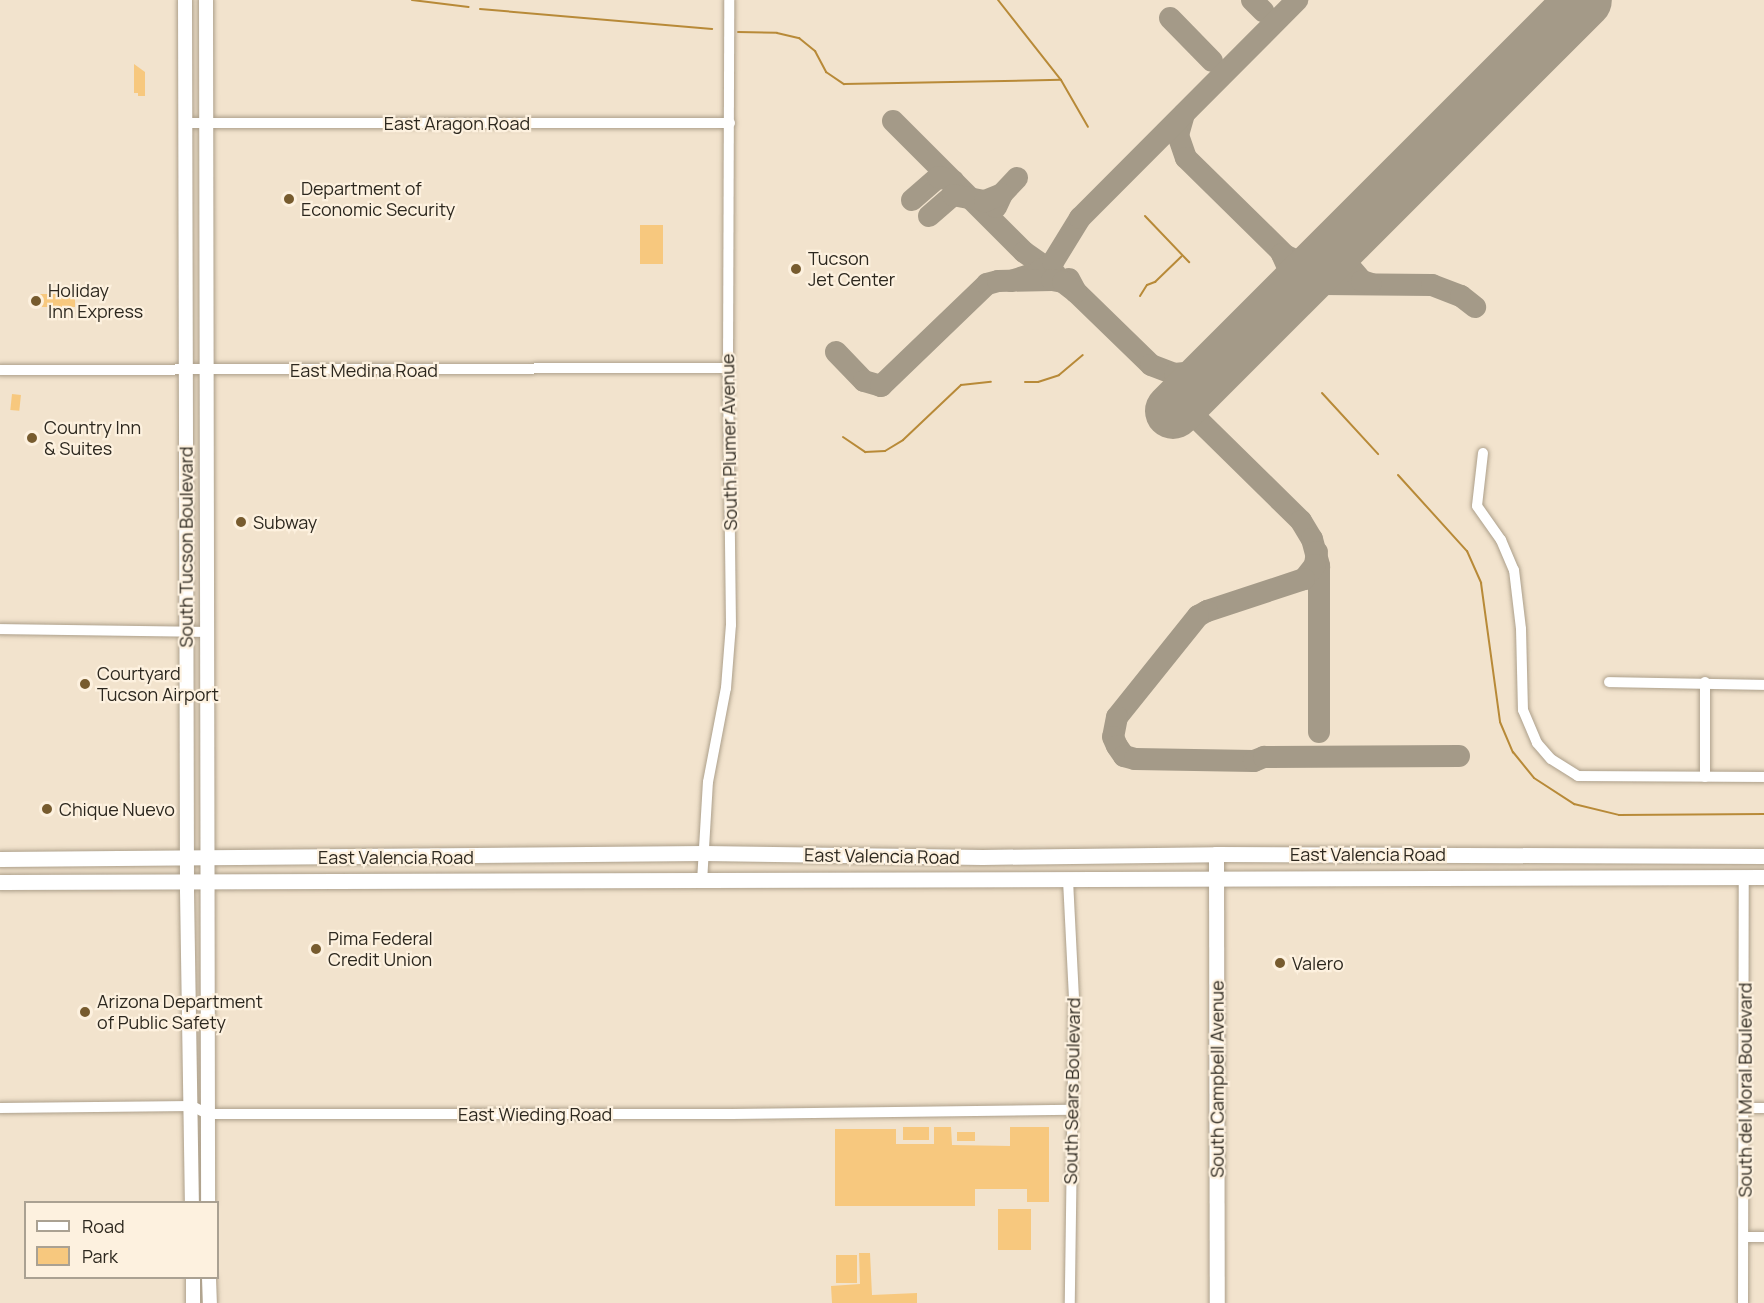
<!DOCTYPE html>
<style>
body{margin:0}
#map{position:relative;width:1764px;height:1303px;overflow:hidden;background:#f2e3cd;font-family:Manrope,sans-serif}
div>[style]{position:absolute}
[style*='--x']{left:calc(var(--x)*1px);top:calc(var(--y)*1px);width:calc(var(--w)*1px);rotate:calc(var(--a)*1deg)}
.green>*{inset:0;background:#f7c87e;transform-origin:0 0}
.stream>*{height:2px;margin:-1px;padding:0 1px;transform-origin:1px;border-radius:1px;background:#b88a38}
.taxiway>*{height:22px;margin:-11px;padding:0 11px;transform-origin:11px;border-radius:11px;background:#a49a88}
.runway>*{height:56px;margin:-28px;padding:0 28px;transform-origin:28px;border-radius:28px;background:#a49a88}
.roads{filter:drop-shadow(0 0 2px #ac9f8a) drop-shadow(0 0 2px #ac9f8a)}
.street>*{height:10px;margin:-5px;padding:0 5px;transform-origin:5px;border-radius:5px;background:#fff}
.secondary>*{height:14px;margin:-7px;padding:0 7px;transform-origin:7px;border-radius:7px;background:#fff}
.primary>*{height:15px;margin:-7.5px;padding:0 7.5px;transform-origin:7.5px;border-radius:7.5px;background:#fff}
.dots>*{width:16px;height:16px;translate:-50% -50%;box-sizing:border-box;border:3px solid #fdf1df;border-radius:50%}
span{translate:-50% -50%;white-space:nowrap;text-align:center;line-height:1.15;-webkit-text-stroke:4.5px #fdf1df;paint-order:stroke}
.street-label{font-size:18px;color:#2d281f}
.poi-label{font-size:18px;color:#2d281f}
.left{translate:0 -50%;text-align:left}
.legend{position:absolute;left:24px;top:1201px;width:195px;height:78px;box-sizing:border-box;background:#fdf1df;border:2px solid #aaa192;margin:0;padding:8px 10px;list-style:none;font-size:18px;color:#2d281f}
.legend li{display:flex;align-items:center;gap:12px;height:30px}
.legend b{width:30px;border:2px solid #aaa192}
</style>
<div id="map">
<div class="green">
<div style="clip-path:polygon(134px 64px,145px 72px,145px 96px,138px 96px,138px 93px,134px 93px)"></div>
<div style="left:640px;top:225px;width:23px;height:39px"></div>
<div style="left:38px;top:294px;width:37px;height:13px"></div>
<div style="left:12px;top:394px;width:9px;height:16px;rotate:6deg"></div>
<div style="left:903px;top:1127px;width:26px;height:13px"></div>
<div style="clip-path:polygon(934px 1127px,951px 1127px,952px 1145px,1010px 1146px,1010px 1127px,1049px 1127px,1049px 1202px,1027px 1202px,1027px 1189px,975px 1189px,975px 1206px,835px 1206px,835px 1129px,896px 1129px,896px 1144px,934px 1144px)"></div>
<div style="left:957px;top:1132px;width:18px;height:9px"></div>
<div style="left:998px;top:1209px;width:33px;height:41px"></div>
<div style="clip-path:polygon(859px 1253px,870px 1253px,872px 1295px,917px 1293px,917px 1303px,832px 1303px,831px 1286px,860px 1284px)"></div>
<div style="left:836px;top:1255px;width:21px;height:28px"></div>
</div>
<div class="stream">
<div style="--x:412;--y:0;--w:57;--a:7"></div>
<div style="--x:998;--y:0;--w:102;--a:51.8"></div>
<div style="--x:1061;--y:80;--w:54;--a:60.1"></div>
<div style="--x:480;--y:9;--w:233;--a:4.9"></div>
<div style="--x:738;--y:32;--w:39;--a:1"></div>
<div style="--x:777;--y:33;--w:23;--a:13"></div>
<div style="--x:799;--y:38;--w:21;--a:39"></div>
<div style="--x:815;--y:51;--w:24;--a:62"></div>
<div style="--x:826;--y:72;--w:22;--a:34"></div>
<div style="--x:844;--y:84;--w:217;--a:-1.1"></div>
<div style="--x:1145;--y:216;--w:64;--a:46.3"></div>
<div style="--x:1140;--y:296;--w:13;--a:-58"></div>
<div style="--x:1147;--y:285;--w:9;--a:-21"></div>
<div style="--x:1155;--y:282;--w:37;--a:-44"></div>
<div style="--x:1025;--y:382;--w:13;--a:0"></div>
<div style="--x:1038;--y:382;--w:22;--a:-18"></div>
<div style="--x:1059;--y:375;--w:31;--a:-40"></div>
<div style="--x:1322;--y:393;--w:83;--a:47.4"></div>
<div style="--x:843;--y:437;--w:27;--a:34"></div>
<div style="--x:865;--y:452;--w:20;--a:-3"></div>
<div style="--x:885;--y:451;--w:21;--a:-31"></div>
<div style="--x:903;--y:440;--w:80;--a:-43.5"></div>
<div style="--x:961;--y:385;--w:30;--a:-6"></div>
<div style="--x:1398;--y:475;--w:103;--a:47.8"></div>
<div style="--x:1467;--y:551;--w:35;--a:66"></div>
<div style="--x:1481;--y:583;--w:140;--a:82.2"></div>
<div style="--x:1500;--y:722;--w:33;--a:67"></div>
<div style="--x:1513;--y:752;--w:33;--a:51"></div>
<div style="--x:1534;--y:778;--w:48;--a:33"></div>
<div style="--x:1574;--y:804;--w:46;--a:13.7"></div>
<div style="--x:1619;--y:815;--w:145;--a:-0.4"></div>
</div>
<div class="taxiway">
<div style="--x:1252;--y:0;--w:16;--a:45"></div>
<div style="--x:1170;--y:18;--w:60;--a:45.7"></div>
<div style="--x:1184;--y:114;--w:22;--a:106"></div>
<div style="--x:1178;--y:135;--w:24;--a:71"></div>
<div style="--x:1186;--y:158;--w:170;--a:44.5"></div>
<div style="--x:1307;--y:277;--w:17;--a:24"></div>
<div style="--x:1323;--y:284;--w:109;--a:0.5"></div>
<div style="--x:1432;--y:285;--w:31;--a:21"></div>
<div style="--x:1461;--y:296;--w:18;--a:38"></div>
<div style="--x:893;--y:121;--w:185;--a:45"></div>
<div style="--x:1024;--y:252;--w:38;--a:35"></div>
<div style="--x:912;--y:200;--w:35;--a:-41"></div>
<div style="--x:938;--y:177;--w:16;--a:15"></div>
<div style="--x:996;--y:207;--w:14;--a:-65"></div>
<div style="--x:1002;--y:194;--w:22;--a:-47"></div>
<div style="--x:929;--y:216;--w:32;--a:-41"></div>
<div style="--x:953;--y:195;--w:33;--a:11"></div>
<div style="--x:985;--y:201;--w:18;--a:-22"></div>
<div style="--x:1353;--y:231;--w:17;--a:114"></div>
<div style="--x:1346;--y:247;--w:19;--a:81"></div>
<div style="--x:1349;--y:266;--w:20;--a:49"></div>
<div style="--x:1362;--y:281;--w:9;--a:18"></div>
<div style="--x:1282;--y:254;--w:17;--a:25"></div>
<div style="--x:1297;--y:261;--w:9;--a:0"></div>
<div style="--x:1306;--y:261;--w:27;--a:-20"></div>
<div style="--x:1282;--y:254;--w:17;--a:66"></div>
<div style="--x:1289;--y:270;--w:30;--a:99"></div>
<div style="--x:1069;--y:279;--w:15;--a:62"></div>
<div style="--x:1076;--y:292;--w:105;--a:44.2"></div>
<div style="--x:1151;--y:365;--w:26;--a:21"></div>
<div style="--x:1175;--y:374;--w:39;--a:-6"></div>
<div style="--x:1011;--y:281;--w:28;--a:-18"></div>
<div style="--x:1038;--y:272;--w:18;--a:-34"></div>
<div style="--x:1053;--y:262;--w:52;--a:-58.5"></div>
<div style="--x:1080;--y:218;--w:308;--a:-45.1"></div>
<div style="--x:836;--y:352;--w:40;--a:46"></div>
<div style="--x:864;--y:381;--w:18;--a:16"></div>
<div style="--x:881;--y:386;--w:147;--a:-43.9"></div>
<div style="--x:987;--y:284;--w:11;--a:-15"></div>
<div style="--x:998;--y:281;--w:54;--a:-1.1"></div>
<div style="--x:1052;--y:280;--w:11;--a:10"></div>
<div style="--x:1063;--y:282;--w:16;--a:38"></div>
<div style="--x:1181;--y:403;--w:168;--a:44.5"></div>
<div style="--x:1301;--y:521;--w:21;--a:59"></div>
<div style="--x:1312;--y:539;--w:28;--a:75"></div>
<div style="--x:1319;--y:566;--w:166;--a:90"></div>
<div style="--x:1317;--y:552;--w:13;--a:99"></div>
<div style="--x:1315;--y:565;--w:18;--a:128"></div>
<div style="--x:1304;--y:579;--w:102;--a:161.7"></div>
<div style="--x:1207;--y:611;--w:10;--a:151"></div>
<div style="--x:1198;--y:616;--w:129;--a:128.7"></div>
<div style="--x:1117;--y:717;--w:20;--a:101"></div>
<div style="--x:1113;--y:737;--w:10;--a:66"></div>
<div style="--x:1117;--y:746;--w:12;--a:55"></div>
<div style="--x:1124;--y:756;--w:11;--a:15"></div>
<div style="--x:1135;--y:759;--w:119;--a:1"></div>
<div style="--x:1254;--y:761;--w:11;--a:-22"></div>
<div style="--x:1264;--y:757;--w:195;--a:-0.3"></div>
</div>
<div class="runway">
<div style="--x:1173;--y:411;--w:581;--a:-45"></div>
</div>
<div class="roads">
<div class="street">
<div style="--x:185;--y:123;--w:545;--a:0"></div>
<div style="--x:0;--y:370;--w:728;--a:-0.16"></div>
<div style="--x:1483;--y:453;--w:53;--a:96.5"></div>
<div style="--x:1477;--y:506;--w:42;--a:54.8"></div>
<div style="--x:1501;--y:540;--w:33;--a:67"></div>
<div style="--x:1514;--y:570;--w:59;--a:83.2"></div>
<div style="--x:1521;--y:629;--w:81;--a:88.6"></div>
<div style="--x:1523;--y:710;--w:36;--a:67"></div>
<div style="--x:1537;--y:743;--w:21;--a:49"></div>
<div style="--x:1551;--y:759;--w:32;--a:32"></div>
<div style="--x:1578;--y:776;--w:186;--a:0.3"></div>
<div style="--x:0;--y:629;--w:207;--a:0.8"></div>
<div style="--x:1609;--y:682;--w:155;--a:1.1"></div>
<div style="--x:1705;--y:682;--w:95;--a:90"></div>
<div style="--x:1068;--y:880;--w:119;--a:87.1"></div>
<div style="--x:1074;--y:999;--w:304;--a:90.8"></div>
<div style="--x:702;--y:882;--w:100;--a:-86.6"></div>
<div style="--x:708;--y:782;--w:96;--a:-79.2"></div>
<div style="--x:726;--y:688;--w:63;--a:-85.5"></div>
<div style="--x:731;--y:625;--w:257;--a:-90.7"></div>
<div style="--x:728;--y:368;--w:368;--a:-89.8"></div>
<div style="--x:0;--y:1108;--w:192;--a:-0.6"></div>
<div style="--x:192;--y:1106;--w:18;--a:27"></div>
<div style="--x:208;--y:1114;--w:524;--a:0"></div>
<div style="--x:732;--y:1114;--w:340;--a:-0.7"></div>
<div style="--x:1746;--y:1108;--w:18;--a:0"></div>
<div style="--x:1744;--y:1237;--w:20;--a:0"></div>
<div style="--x:1743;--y:1303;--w:425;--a:-89.9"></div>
</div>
<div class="secondary">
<div style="--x:185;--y:0;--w:891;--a:89.87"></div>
<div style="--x:187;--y:891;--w:311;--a:89.1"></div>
<div style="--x:206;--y:0;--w:1202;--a:89.9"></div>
<div style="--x:193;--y:1278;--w:25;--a:90"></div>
<div style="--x:209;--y:1278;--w:25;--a:88"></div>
</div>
<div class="primary">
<div style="--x:1216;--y:854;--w:449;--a:89.9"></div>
<div style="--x:0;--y:859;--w:704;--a:-0.49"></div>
<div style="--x:704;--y:853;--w:278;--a:0.8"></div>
<div style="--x:982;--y:857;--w:234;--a:-0.7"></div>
<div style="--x:1216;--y:854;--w:548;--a:0.21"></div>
<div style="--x:0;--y:882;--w:1764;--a:-0.16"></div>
</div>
</div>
<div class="dots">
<div style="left:289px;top:199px;background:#775b2e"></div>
<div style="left:796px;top:269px;background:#775b2e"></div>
<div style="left:36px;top:301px;background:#775b2e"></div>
<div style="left:32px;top:438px;background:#775b2e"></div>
<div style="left:241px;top:522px;background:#775b2e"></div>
<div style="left:85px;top:684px;background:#775b2e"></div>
<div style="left:47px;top:809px;background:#775b2e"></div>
<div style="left:316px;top:949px;background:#775b2e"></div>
<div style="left:1280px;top:963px;background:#775b2e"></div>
<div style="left:85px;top:1012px;background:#775b2e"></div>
</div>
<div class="street-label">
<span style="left:457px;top:123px">East Aragon Road</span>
<span style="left:364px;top:370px">East Medina Road</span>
<span style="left:729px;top:442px;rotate:-91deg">South Plumer Avenue</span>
<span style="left:186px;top:547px;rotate:-90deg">South Tucson Boulevard</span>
<span style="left:1368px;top:854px">East Valencia Road</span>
<span style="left:882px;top:856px;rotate:1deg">East Valencia Road</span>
<span style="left:396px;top:857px">East Valencia Road</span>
<span style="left:1217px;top:1079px;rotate:-90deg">South Campbell Avenue</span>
<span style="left:1745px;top:1090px;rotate:-90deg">South del Moral Boulevard</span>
<span style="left:1072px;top:1091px;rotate:-89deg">South Sears Boulevard</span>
<span style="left:535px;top:1114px">East Wieding Road</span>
</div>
<div class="poi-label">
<span class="left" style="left:301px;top:199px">Department of<br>Economic Security</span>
<span class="left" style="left:808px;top:269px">Tucson<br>Jet Center</span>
<span class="left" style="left:48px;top:301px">Holiday<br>Inn Express</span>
<span class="left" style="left:44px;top:438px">Country Inn<br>&amp; Suites</span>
<span class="left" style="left:253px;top:522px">Subway</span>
<span class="left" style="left:97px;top:684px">Courtyard<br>Tucson Airport</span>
<span class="left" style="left:59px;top:809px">Chique Nuevo</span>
<span class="left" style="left:328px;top:949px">Pima Federal<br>Credit Union</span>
<span class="left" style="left:1292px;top:963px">Valero</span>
<span class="left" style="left:97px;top:1012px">Arizona Department<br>of Public Safety</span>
</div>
<ul class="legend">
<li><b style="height:8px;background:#fff"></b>Road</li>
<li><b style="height:16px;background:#f7c87e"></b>Park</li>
</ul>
</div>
